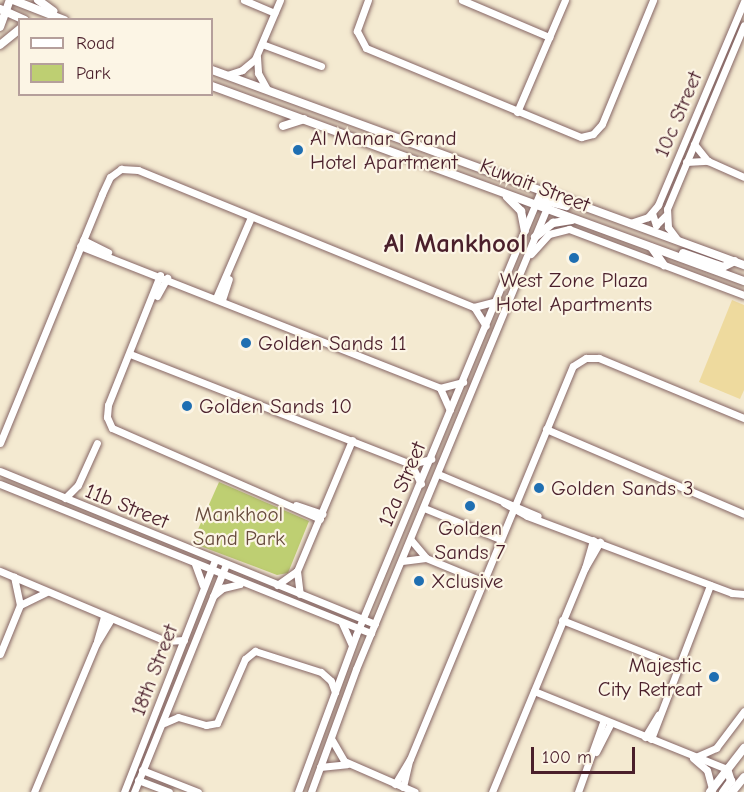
<!DOCTYPE html>
<style>
body{margin:0}
#map{position:relative;width:744px;height:792px;overflow:hidden;background:#f4ead1;font-family:"Comic Neue",sans-serif}
div>[style]{position:absolute}
[style*='--x']{left:calc(var(--x)*1px);top:calc(var(--y)*1px);width:calc(var(--w)*1px);rotate:calc(var(--a)*1deg)}
.green>*{inset:0;background:#becf72}
.sand>*{inset:0;background:#eeda9e}
.roads{filter:drop-shadow(0 0 2px #866665) drop-shadow(0 0 2px #866665)}
.minor>*{height:7px;margin:-3.5px;padding:0 3.5px;transform-origin:3.5px;border-radius:3.5px;background:#fff}
.major>*{height:8px;margin:-4px;padding:0 4px;transform-origin:4px;border-radius:4px;background:#fff}
.dots>*{width:16px;height:16px;translate:-50% -50%;box-sizing:border-box;border:3px solid #fcf5e5;border-radius:50%}
span{translate:-50% -50%;white-space:nowrap;text-align:center;line-height:1.15;-webkit-text-stroke:4.5px #fcf5e5;paint-order:stroke}
.street-label{font-size:21px;color:#4a1f2b}
.poi-label{font-size:21px;color:#4a1f2b}
.left{translate:0 -50%;text-align:left}
.right{translate:-100% -50%;text-align:right}
.park-label{font-size:21px;color:#674b3d}
.district-label{font-size:27px;color:#4a1f2b;font-weight:700}
.legend{position:absolute;left:18px;top:18px;width:195px;height:78px;box-sizing:border-box;background:#fcf5e5;border:2px solid #b59f9b;margin:0;padding:8px 10px;list-style:none;font-size:18px;color:#4a1f2b}
.legend li{display:flex;align-items:center;gap:12px;height:30px}
.legend b{width:30px;border:2px solid #b59f9b}
.scale{position:absolute;left:531px;top:747px;width:104px;height:27px;box-sizing:border-box;border:3px solid #4a1f2b;border-top:0;padding-left:8px;font-size:18px;line-height:21px;white-space:nowrap;color:#4a1f2b;-webkit-text-stroke:4px #fcf5e5;paint-order:stroke}
</style>
<div id="map">
<div class="green">
<div style="clip-path:polygon(219px 482px,309px 521px,288px 573px,277px 575px,192px 543px)"></div>
</div>
<div class="sand">
<div style="clip-path:polygon(732px 300px,744px 305px,744px 390px,740px 399px,699px 382px)"></div>
</div>
<div class="roads">
<div class="minor">
<div style="--x:244;--y:0;--w:33;--a:23"></div>
<div style="--x:368;--y:0;--w:33;--a:110"></div>
<div style="--x:357;--y:31;--w:19;--a:62"></div>
<div style="--x:366;--y:48;--w:233;--a:22.5"></div>
<div style="--x:581;--y:137;--w:12;--a:-14"></div>
<div style="--x:593;--y:134;--w:13;--a:-48"></div>
<div style="--x:602;--y:124;--w:134;--a:-67.6"></div>
<div style="--x:462;--y:0;--w:95;--a:23"></div>
<div style="--x:262;--y:44;--w:63;--a:20.4"></div>
<div style="--x:257;--y:57;--w:16;--a:86"></div>
<div style="--x:258;--y:73;--w:18;--a:61"></div>
<div style="--x:227;--y:75;--w:16;--a:-18"></div>
<div style="--x:242;--y:70;--w:17;--a:-40"></div>
<div style="--x:255;--y:59;--w:64;--a:-67"></div>
<div style="--x:517;--y:112;--w:122;--a:-66.8"></div>
<div style="--x:694;--y:144;--w:22;--a:51"></div>
<div style="--x:686;--y:162;--w:22;--a:-3"></div>
<div style="--x:708;--y:161;--w:39;--a:24"></div>
<div style="--x:652;--y:213;--w:13;--a:72"></div>
<div style="--x:656;--y:225;--w:14;--a:-45"></div>
<div style="--x:630;--y:223;--w:19;--a:-18"></div>
<div style="--x:648;--y:217;--w:16;--a:-50"></div>
<div style="--x:658;--y:205;--w:221;--a:-67.1"></div>
<div style="--x:677;--y:239;--w:15;--a:-127"></div>
<div style="--x:668;--y:227;--w:18;--a:-93"></div>
<div style="--x:667;--y:209;--w:199;--a:-67.3"></div>
<div style="--x:83;--y:240;--w:28;--a:26"></div>
<div style="--x:80;--y:246;--w:387;--a:21.5"></div>
<div style="--x:440;--y:388;--w:24;--a:-15"></div>
<div style="--x:531;--y:254;--w:27;--a:-48"></div>
<div style="--x:549;--y:234;--w:21;--a:-14"></div>
<div style="--x:569;--y:229;--w:187;--a:20.7"></div>
<div style="--x:160;--y:275;--w:140;--a:111.8"></div>
<div style="--x:108;--y:405;--w:12;--a:95"></div>
<div style="--x:107;--y:417;--w:12;--a:66"></div>
<div style="--x:112;--y:428;--w:227;--a:23.6"></div>
<div style="--x:157;--y:296;--w:21;--a:-61"></div>
<div style="--x:216;--y:298;--w:88;--a:-66.6"></div>
<div style="--x:222;--y:300;--w:22;--a:-72"></div>
<div style="--x:474;--y:307;--w:22;--a:58"></div>
<div style="--x:130;--y:354;--w:302;--a:21.4"></div>
<div style="--x:411;--y:464;--w:21;--a:-14"></div>
<div style="--x:440;--y:388;--w:24;--a:66"></div>
<div style="--x:546;--y:429;--w:215;--a:23.2"></div>
<div style="--x:0;--y:443;--w:269;--a:-67.7"></div>
<div style="--x:102;--y:194;--w:19;--a:-65"></div>
<div style="--x:110;--y:177;--w:14;--a:-36"></div>
<div style="--x:121;--y:169;--w:17;--a:3"></div>
<div style="--x:138;--y:170;--w:363;--a:22.2"></div>
<div style="--x:474;--y:307;--w:24;--a:-15"></div>
<div style="--x:411;--y:464;--w:22;--a:63"></div>
<div style="--x:0;--y:471;--w:405;--a:22.2"></div>
<div style="--x:438;--y:474;--w:108;--a:22.8"></div>
<div style="--x:0;--y:484;--w:400;--a:21.9"></div>
<div style="--x:65;--y:498;--w:18;--a:-45"></div>
<div style="--x:78;--y:485;--w:46;--a:-65.7"></div>
<div style="--x:504;--y:503;--w:26;--a:29"></div>
<div style="--x:527;--y:516;--w:219;--a:20.6"></div>
<div style="--x:732;--y:593;--w:12;--a:5"></div>
<div style="--x:296;--y:505;--w:28;--a:19"></div>
<div style="--x:424;--y:508;--w:82;--a:22.2"></div>
<div style="--x:411;--y:540;--w:23;--a:50"></div>
<div style="--x:426;--y:558;--w:61;--a:22.3"></div>
<div style="--x:402;--y:561;--w:24;--a:-7"></div>
<div style="--x:195;--y:564;--w:23;--a:70"></div>
<div style="--x:586;--y:566;--w:28;--a:-60"></div>
<div style="--x:0;--y:571;--w:180;--a:22.9"></div>
<div style="--x:166;--y:641;--w:18;--a:-3"></div>
<div style="--x:297;--y:571;--w:23;--a:83"></div>
<div style="--x:277;--y:585;--w:24;--a:-35"></div>
<div style="--x:297;--y:571;--w:142;--a:-67.2"></div>
<div style="--x:213;--y:596;--w:13;--a:-39"></div>
<div style="--x:223;--y:588;--w:17;--a:-13"></div>
<div style="--x:20;--y:605;--w:30;--a:-26"></div>
<div style="--x:562;--y:620;--w:125;--a:21.6"></div>
<div style="--x:342;--y:623;--w:24;--a:66"></div>
<div style="--x:97;--y:641;--w:26;--a:-74"></div>
<div style="--x:0;--y:654;--w:53;--a:-67.8"></div>
<div style="--x:20;--y:605;--w:29;--a:-102"></div>
<div style="--x:534;--y:691;--w:208;--a:22"></div>
<div style="--x:164;--y:723;--w:15;--a:-23"></div>
<div style="--x:178;--y:717;--w:29;--a:16"></div>
<div style="--x:206;--y:725;--w:11;--a:-10"></div>
<div style="--x:217;--y:723;--w:70;--a:-66.4"></div>
<div style="--x:245;--y:659;--w:13;--a:-39"></div>
<div style="--x:255;--y:651;--w:69;--a:17.7"></div>
<div style="--x:321;--y:672;--w:13;--a:42"></div>
<div style="--x:331;--y:681;--w:12;--a:70"></div>
<div style="--x:645;--y:737;--w:26;--a:-59"></div>
<div style="--x:651;--y:739;--w:165;--a:-69"></div>
<div style="--x:332;--y:740;--w:24;--a:60"></div>
<div style="--x:344;--y:761;--w:77;--a:23.6"></div>
<div style="--x:596;--y:752;--w:31;--a:-63"></div>
<div style="--x:698;--y:756;--w:20;--a:-24"></div>
<div style="--x:716;--y:748;--w:46;--a:-52.9"></div>
<div style="--x:693;--y:758;--w:18;--a:41"></div>
<div style="--x:707;--y:770;--w:20;--a:75"></div>
<div style="--x:320;--y:767;--w:27;--a:-6"></div>
<div style="--x:142;--y:770;--w:60;--a:21.4"></div>
<div style="--x:138;--y:780;--w:33;--a:21"></div>
<div style="--x:395;--y:784;--w:29;--a:-59"></div>
<div style="--x:410;--y:759;--w:425;--a:-67.5"></div>
<div style="--x:573;--y:366;--w:15;--a:-32"></div>
<div style="--x:586;--y:358;--w:13;--a:0"></div>
<div style="--x:599;--y:358;--w:157;--a:22.5"></div>
<div style="--x:403;--y:787;--w:26;--a:-77"></div>
<div style="--x:34;--y:792;--w:160;--a:-67.3"></div>
<div style="--x:96;--y:644;--w:29;--a:-59"></div>
<div style="--x:124;--y:792;--w:249;--a:-68.6"></div>
<div style="--x:134;--y:792;--w:246;--a:-68"></div>
<div style="--x:298;--y:792;--w:167;--a:-69.7"></div>
<div style="--x:356;--y:635;--w:481;--a:-67.4"></div>
<div style="--x:311;--y:792;--w:131;--a:-69.9"></div>
<div style="--x:356;--y:669;--w:502;--a:-67.52"></div>
<div style="--x:492;--y:792;--w:243;--a:-67.5"></div>
<div style="--x:585;--y:568;--w:29;--a:-74"></div>
<div style="--x:578;--y:792;--w:74;--a:-70.3"></div>
</div>
<div class="major">
<div style="--x:13;--y:0;--w:55;--a:21.4"></div>
<div style="--x:38;--y:0;--w:19;--a:36"></div>
<div style="--x:0;--y:9;--w:27;--a:24"></div>
<div style="--x:0;--y:27;--w:29;--a:-70"></div>
<div style="--x:0;--y:45;--w:26;--a:-39"></div>
<div style="--x:212;--y:70;--w:567;--a:20.13"></div>
<div style="--x:212;--y:86;--w:567;--a:20.13"></div>
<div style="--x:283;--y:126;--w:22;--a:-18"></div>
<div style="--x:507;--y:197;--w:20;--a:45"></div>
<div style="--x:521;--y:211;--w:20;--a:79"></div>
<div style="--x:536;--y:205;--w:11;--a:-22"></div>
<div style="--x:546;--y:201;--w:21;--a:14"></div>
<div style="--x:535;--y:237;--w:23;--a:-38"></div>
<div style="--x:553;--y:223;--w:19;--a:-9"></div>
<div style="--x:652;--y:248;--w:21;--a:55"></div>
<div style="--x:683;--y:253;--w:42;--a:19.3"></div>
<div style="--x:723;--y:267;--w:13;--a:-27"></div>
<div style="--x:710;--y:792;--w:56;--a:-52.3"></div>
<div style="--x:723;--y:792;--w:14;--a:-54"></div>
<div style="--x:731;--y:781;--w:13;--a:-108"></div>
<div style="--x:732;--y:792;--w:19;--a:-51"></div>
</div>
</div>
<div class="dots">
<div style="left:298px;top:150px;background:#1f6fb2"></div>
<div style="left:574px;top:258px;background:#1f6fb2"></div>
<div style="left:246px;top:343px;background:#1f6fb2"></div>
<div style="left:187px;top:406px;background:#1f6fb2"></div>
<div style="left:539px;top:488px;background:#1f6fb2"></div>
<div style="left:470px;top:506px;background:#1f6fb2"></div>
<div style="left:419px;top:581px;background:#1f6fb2"></div>
<div style="left:714px;top:677px;background:#1f6fb2"></div>
</div>
<div class="street-label">
<span style="left:678px;top:114px;rotate:-67deg">10c Street</span>
<span style="left:535px;top:185px;rotate:21deg">Kuwait Street</span>
<span style="left:402px;top:484px;rotate:-67deg">12a Street</span>
<span style="left:127px;top:506px;rotate:22deg">11b Street</span>
<span style="left:154px;top:670px;rotate:-69deg">18th Street</span>
</div>
<div class="poi-label">
<span class="left" style="left:310px;top:150px">Al Manar Grand<br>Hotel Apartment</span>
<span style="left:574px;top:292px">West Zone Plaza<br>Hotel Apartments</span>
<span class="left" style="left:258px;top:343px">Golden Sands 11</span>
<span class="left" style="left:199px;top:406px">Golden Sands 10</span>
<span class="left" style="left:551px;top:488px">Golden Sands 3</span>
<span style="left:470px;top:540px">Golden<br>Sands 7</span>
<span class="left" style="left:431px;top:581px">Xclusive</span>
<span class="right" style="left:702px;top:677px">Majestic<br>City Retreat</span>
</div>
<div class="park-label">
<span style="left:239px;top:526px">Mankhool<br>Sand Park</span>
</div>
<div class="district-label">
<span style="left:455px;top:244px">Al Mankhool</span>
</div>
<ul class="legend">
<li><b style="height:8px;background:#fff"></b>Road</li>
<li><b style="height:16px;background:#becf72"></b>Park</li>
</ul>
<div class="scale">100 m</div>
</div>
